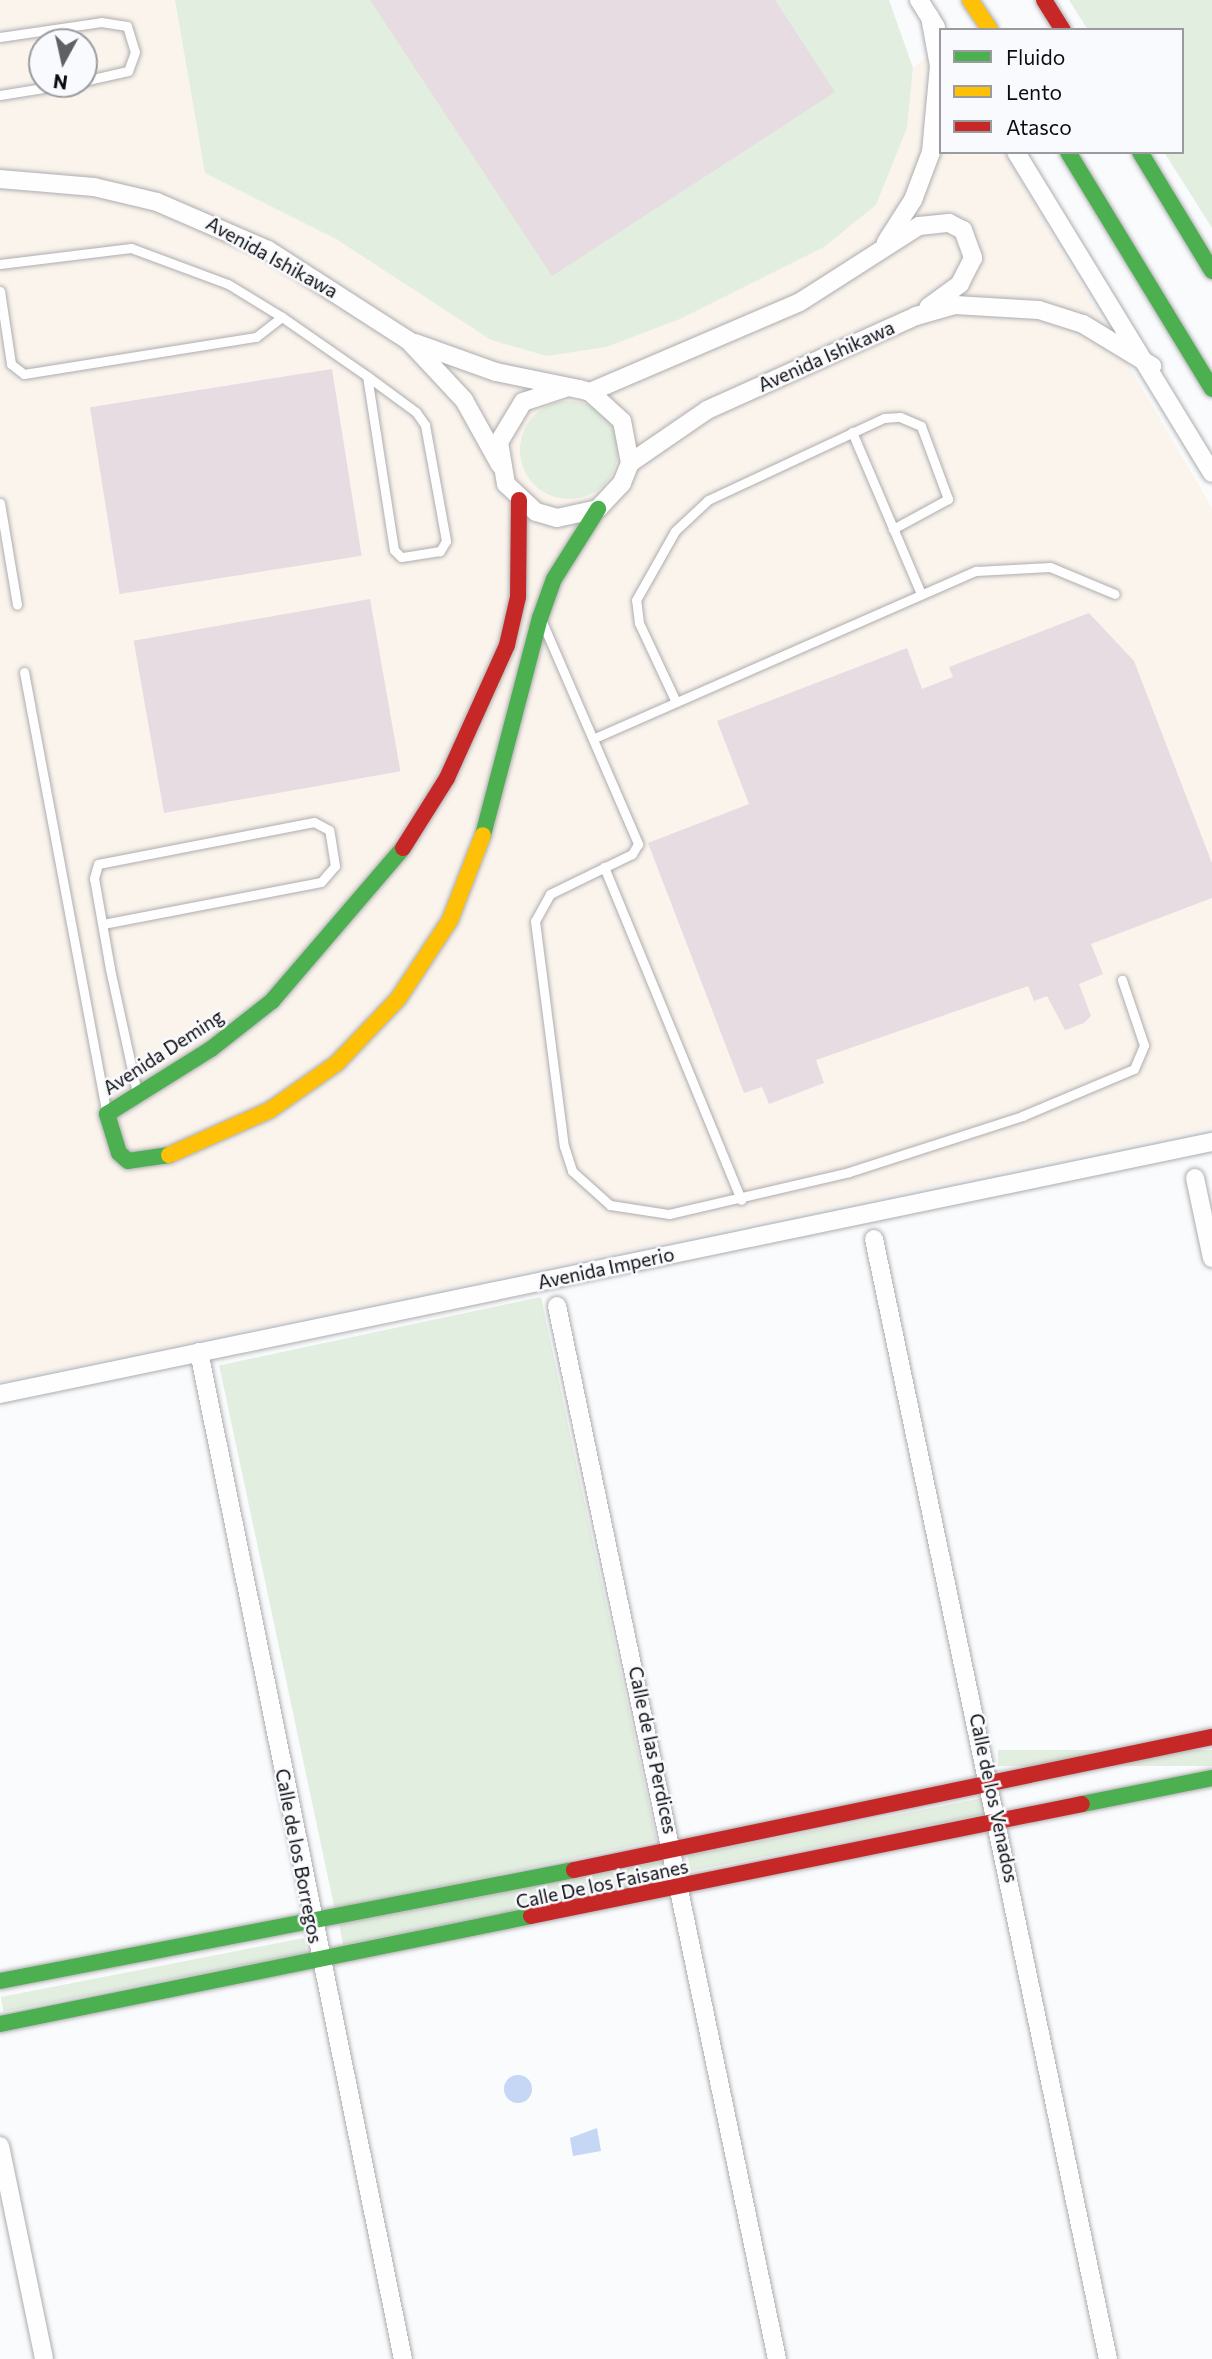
<!DOCTYPE html>
<style>
body{margin:0}
#map{position:relative;width:1212px;height:2359px;overflow:hidden;background:#fafbfd;font-family:Commissioner,sans-serif}
div>[style]{position:absolute}
[style*='--x']{left:calc(var(--x)*1px);top:calc(var(--y)*1px);width:calc(var(--w)*1px);rotate:calc(var(--a)*1deg)}
.industrial>*{inset:0;background:#fbf4ed}
.green>*{inset:0;background:#e2eee0;transform-origin:0 0}
.round{border-radius:50%}
.water>*{inset:0;background:#c6d6f5}
.building>*{inset:0;background:#e6dce2;transform-origin:0 0}
.roads{filter:drop-shadow(0 0 2px #adadaf) drop-shadow(0 0 2px #adadaf)}
.lane>*{height:9px;margin:-4.5px;padding:0 4.5px;transform-origin:4.5px;border-radius:4.5px;background:#fefeff}
.street>*{height:18px;margin:-9px;padding:0 9px;transform-origin:9px;border-radius:9px;background:#fefeff}
.fast>*{height:16px;margin:-8px;padding:0 8px;transform-origin:8px;border-radius:8px;background:#4caf50}
.slow>*{height:16px;margin:-8px;padding:0 8px;transform-origin:8px;border-radius:8px;background:#ffc107}
.jam>*{height:16px;margin:-8px;padding:0 8px;transform-origin:8px;border-radius:8px;background:#c62828}
span{translate:-50% -50%;white-space:nowrap;text-align:center;line-height:1.15;-webkit-text-stroke:5px #f9fafe;paint-order:stroke}
.street-label{font-size:19px;color:#0c0c0f}
.legend{position:absolute;left:939px;top:28px;width:245px;height:126px;box-sizing:border-box;background:#f9fafe;border:2px solid #9a9b9e;margin:0;padding:9px 12px;list-style:none;font-size:21px;color:#0c0c0f}
.legend li{display:flex;align-items:center;gap:14px;height:35px}
.legend b{width:35px;border:2px solid #9a9b9e}
.north{position:absolute;left:28px;top:28px;width:70px;height:70px;box-sizing:border-box;background:#f9fafe;border:2px solid #9a9b9e;border-radius:50%;rotate:188deg;font-size:19px;font-weight:700;line-height:28px;text-align:center;color:#0c0c0f}
.north::after{content:'';display:block;margin:auto;width:24px;height:32px;background:#5f6062;clip-path:polygon(50% 0,100% 100%,50% 72%,0 100%)}
</style>
<div id="map">
<div class="industrial">
<div style="clip-path:polygon(evenodd,0 0,175px 0,206px 173px,336px 239px,491px 340px,680px 319px,824px 247px,876px 205px,907px 128px,913px 68px,941px 47px,941px 152px,1004px 152px,1212px 508px,1212px 1128px,0 1382px,0 0,42px 42px,84px 42px,84px 84px,42px 84px,42px 42px)"></div>
</div>
<div class="green">
<div style="clip-path:polygon(175px 0,889px 0,913px 68px,907px 128px,876px 205px,824px 247px,680px 319px,606px 347px,547px 356px,491px 340px,336px 239px,205px 173px)"></div>
<div style="clip-path:polygon(1069px 0,1212px 0,1212px 228px,1164px 152px,1182px 152px,1182px 30px,1088px 30px)"></div>
<div class="round" style="left:520px;top:401px;width:98px;height:98px"></div>
<div style="left:541px;top:1297px;width:556px;height:329px;rotate:78deg"></div>
<div style="left:1212px;top:1750px;width:16px;height:214px;rotate:90deg"></div>
<div style="left:983px;top:1798px;width:16px;height:301px;rotate:79deg"></div>
<div style="left:664px;top:1861px;width:21px;height:331px;rotate:79deg"></div>
<div style="left:304px;top:1938px;width:15px;height:309px;rotate:79deg"></div>
</div>
<div class="water">
<div class="round" style="left:504px;top:2075px;width:28px;height:28px"></div>
<div style="clip-path:polygon(597px 2128px,601px 2151px,573px 2156px,570px 2138px)"></div>
</div>
<div class="building">
<div style="clip-path:polygon(370px 0,775px 0,835px 92px,552px 276px)"></div>
<div style="left:332px;top:369px;width:189px;height:245px;rotate:81deg"></div>
<div style="left:370px;top:599px;width:175px;height:240px;rotate:80deg"></div>
<div style="clip-path:polygon(1089px 613px,1134px 661px,1212px 863px,1212px 898px,1091px 944px,1103px 974px,1079px 984px,1091px 1016px,1084px 1023px,1065px 1030px,1047px 996px,1034px 1001px,1028px 986px,816px 1060px,824px 1083px,769px 1104px,762px 1087px,744px 1093px,648px 843px,749px 804px,717px 721px,907px 648px,922px 689px,953px 677px,949px 667px)"></div>
</div>
<div class="roads">
<div class="lane">
<div style="--x:0;--y:37;--w:102;--a:-8.4"></div>
<div style="--x:101;--y:22;--w:26;--a:9"></div>
<div style="--x:127;--y:26;--w:27;--a:73"></div>
<div style="--x:135;--y:52;--w:20;--a:110"></div>
<div style="--x:128;--y:71;--w:45;--a:167.2"></div>
<div style="--x:0;--y:95;--w:69;--a:-9.2"></div>
<div style="--x:0;--y:264;--w:132;--a:-7"></div>
<div style="--x:131;--y:248;--w:103;--a:20.4"></div>
<div style="--x:228;--y:284;--w:63;--a:31.4"></div>
<div style="--x:282;--y:317;--w:103;--a:34.8"></div>
<div style="--x:367;--y:376;--w:61;--a:36.3"></div>
<div style="--x:416;--y:412;--w:16;--a:55"></div>
<div style="--x:425;--y:425;--w:118;--a:79.7"></div>
<div style="--x:446;--y:541;--w:12;--a:121"></div>
<div style="--x:440;--y:551;--w:39;--a:171"></div>
<div style="--x:401;--y:557;--w:10;--a:-135"></div>
<div style="--x:394;--y:550;--w:176;--a:-98.8"></div>
<div style="--x:0;--y:291;--w:74;--a:81.4"></div>
<div style="--x:11;--y:364;--w:16;--a:38"></div>
<div style="--x:24;--y:374;--w:235;--a:-9.1"></div>
<div style="--x:256;--y:337;--w:33;--a:-38"></div>
<div style="--x:852;--y:432;--w:176;--a:66.9"></div>
<div style="--x:0;--y:503;--w:103;--a:80.5"></div>
<div style="--x:543;--y:624;--w:240;--a:66.6"></div>
<div style="--x:638;--y:844;--w:12;--a:121"></div>
<div style="--x:632;--y:854;--w:91;--a:154"></div>
<div style="--x:550;--y:894;--w:31;--a:119"></div>
<div style="--x:535;--y:921;--w:227;--a:82.7"></div>
<div style="--x:564;--y:1146;--w:26;--a:72"></div>
<div style="--x:572;--y:1171;--w:51;--a:41.8"></div>
<div style="--x:610;--y:1205;--w:60;--a:8.7"></div>
<div style="--x:669;--y:1214;--w:185;--a:-13.1"></div>
<div style="--x:849;--y:1172;--w:182;--a:-17.9"></div>
<div style="--x:1022;--y:1116;--w:121;--a:-22.8"></div>
<div style="--x:1134;--y:1069;--w:26;--a:-67"></div>
<div style="--x:1144;--y:1045;--w:69;--a:-108.7"></div>
<div style="--x:24;--y:672;--w:447;--a:79.4"></div>
<div style="--x:676;--y:702;--w:87;--a:-115.1"></div>
<div style="--x:639;--y:623;--w:23;--a:-97"></div>
<div style="--x:636;--y:600;--w:79;--a:-60.5"></div>
<div style="--x:675;--y:531;--w:45;--a:-43.2"></div>
<div style="--x:708;--y:500;--w:194;--a:-25"></div>
<div style="--x:884;--y:418;--w:16;--a:-4"></div>
<div style="--x:900;--y:417;--w:23;--a:23"></div>
<div style="--x:921;--y:426;--w:78;--a:69.7"></div>
<div style="--x:948;--y:499;--w:63;--a:151.4"></div>
<div style="--x:597;--y:737;--w:414;--a:-23.7"></div>
<div style="--x:976;--y:571;--w:74;--a:-3.1"></div>
<div style="--x:1050;--y:567;--w:70;--a:22.6"></div>
<div style="--x:604;--y:867;--w:360;--a:67.6"></div>
<div style="--x:103;--y:924;--w:222;--a:-10.9"></div>
<div style="--x:321;--y:882;--w:21;--a:-49"></div>
<div style="--x:335;--y:866;--w:36;--a:-99"></div>
<div style="--x:329;--y:830;--w:17;--a:-152"></div>
<div style="--x:314;--y:822;--w:220;--a:169"></div>
<div style="--x:98;--y:864;--w:15;--a:106"></div>
<div style="--x:94;--y:878;--w:92;--a:80"></div>
<div style="--x:110;--y:969;--w:127;--a:77.7"></div>
</div>
<div class="street">
<div style="--x:919;--y:0;--w:32;--a:58"></div>
<div style="--x:1016;--y:152;--w:376;--a:58.6"></div>
<div style="--x:0;--y:179;--w:94;--a:4.9"></div>
<div style="--x:94;--y:187;--w:65;--a:13.4"></div>
<div style="--x:157;--y:202;--w:121;--a:23.4"></div>
<div style="--x:268;--y:250;--w:168;--a:32.8"></div>
<div style="--x:409;--y:341;--w:81;--a:47"></div>
<div style="--x:464;--y:400;--w:74;--a:61"></div>
<div style="--x:886;--y:242;--w:50;--a:-57.3"></div>
<div style="--x:913;--y:200;--w:51;--a:-69.4"></div>
<div style="--x:931;--y:152;--w:86;--a:-84.7"></div>
<div style="--x:939;--y:66;--w:50;--a:-100.4"></div>
<div style="--x:415;--y:343;--w:86;--a:19.7"></div>
<div style="--x:496;--y:372;--w:85;--a:11.6"></div>
<div style="--x:579;--y:389;--w:11;--a:15"></div>
<div style="--x:590;--y:392;--w:43;--a:42.2"></div>
<div style="--x:622;--y:421;--w:43;--a:79.2"></div>
<div style="--x:630;--y:463;--w:22;--a:112"></div>
<div style="--x:622;--y:483;--w:35;--a:133"></div>
<div style="--x:598;--y:509;--w:42;--a:167.6"></div>
<div style="--x:557;--y:518;--w:22;--a:-164"></div>
<div style="--x:536;--y:512;--w:41;--a:-137"></div>
<div style="--x:506;--y:484;--w:43;--a:-99.5"></div>
<div style="--x:499;--y:442;--w:47;--a:-59"></div>
<div style="--x:523;--y:402;--w:47;--a:-18.4"></div>
<div style="--x:590;--y:392;--w:228;--a:-23.2"></div>
<div style="--x:800;--y:302;--w:141;--a:-32.6"></div>
<div style="--x:919;--y:226;--w:30;--a:-6"></div>
<div style="--x:949;--y:223;--w:16;--a:27"></div>
<div style="--x:963;--y:230;--w:30;--a:70"></div>
<div style="--x:973;--y:258;--w:29;--a:117"></div>
<div style="--x:960;--y:284;--w:39;--a:144"></div>
<div style="--x:630;--y:463;--w:93;--a:-34.5"></div>
<div style="--x:707;--y:410;--w:229;--a:-24.2"></div>
<div style="--x:916;--y:316;--w:41;--a:-15.8"></div>
<div style="--x:955;--y:305;--w:84;--a:3.4"></div>
<div style="--x:1039;--y:310;--w:46;--a:17.7"></div>
<div style="--x:1083;--y:324;--w:81;--a:31.3"></div>
<div style="--x:1195;--y:1178;--w:82;--a:78"></div>
<div style="--x:874;--y:1239;--w:1144;--a:78.2"></div>
<div style="--x:557;--y:1306;--w:1076;--a:78.2"></div>
<div style="--x:199;--y:1352;--w:1027;--a:78.55"></div>
<div style="--x:0;--y:1394;--w:1238;--a:-11.75"></div>
<div style="--x:0;--y:2146;--w:217;--a:78.3"></div>
</div>
<div class="fast">
<div style="--x:1068;--y:152;--w:277;--a:58.7"></div>
<div style="--x:1140;--y:152;--w:139;--a:58.8"></div>
<div style="--x:483;--y:835;--w:224;--a:-75.3"></div>
<div style="--x:540;--y:618;--w:41;--a:-70.3"></div>
<div style="--x:554;--y:579;--w:83;--a:-57.8"></div>
<div style="--x:169;--y:1155;--w:41;--a:171.7"></div>
<div style="--x:128;--y:1161;--w:12;--a:-138"></div>
<div style="--x:119;--y:1153;--w:41;--a:-107.1"></div>
<div style="--x:107;--y:1114;--w:123;--a:-32"></div>
<div style="--x:211;--y:1049;--w:78;--a:-38.2"></div>
<div style="--x:272;--y:1001;--w:201;--a:-49.4"></div>
<div style="--x:1082;--y:1804;--w:133;--a:-11.3"></div>
<div style="--x:0;--y:1981;--w:585;--a:-10.94"></div>
<div style="--x:0;--y:2024;--w:542;--a:-11.5"></div>
</div>
<div class="slow">
<div style="--x:970;--y:0;--w:36;--a:56"></div>
<div style="--x:169;--y:1155;--w:111;--a:-24"></div>
<div style="--x:270;--y:1110;--w:82;--a:-35"></div>
<div style="--x:337;--y:1063;--w:88;--a:-46.4"></div>
<div style="--x:398;--y:999;--w:95;--a:-56.6"></div>
<div style="--x:450;--y:920;--w:91;--a:-68.8"></div>
</div>
<div class="jam">
<div style="--x:1044;--y:0;--w:36;--a:58"></div>
<div style="--x:403;--y:848;--w:83;--a:-57.8"></div>
<div style="--x:447;--y:778;--w:146;--a:-65.7"></div>
<div style="--x:507;--y:645;--w:49;--a:-77.1"></div>
<div style="--x:518;--y:597;--w:97;--a:-89.4"></div>
<div style="--x:574;--y:1870;--w:652;--a:-11.78"></div>
<div style="--x:531;--y:1916;--w:562;--a:-11.49"></div>
</div>
</div>
<div class="street-label">
<span style="left:272px;top:257px;rotate:29deg">Avenida Ishikawa</span>
<span style="left:826px;top:356px;rotate:-24deg">Avenida Ishikawa</span>
<span style="left:163px;top:1052px;rotate:-33deg">Avenida Deming</span>
<span style="left:606px;top:1268px;rotate:-12deg">Avenida Imperio</span>
<span style="left:653px;top:1750px;rotate:78deg">Calle de las Perdices</span>
<span style="left:994px;top:1798px;rotate:78deg">Calle de los Venados</span>
<span style="left:299px;top:1856px;rotate:79deg">Calle de los Borregos</span>
<span style="left:602px;top:1884px;rotate:-12deg">Calle De los Faisanes</span>
</div>
<ul class="legend">
<li><b style="height:9px;background:#4caf50"></b>Fluido</li>
<li><b style="height:9px;background:#ffc107"></b>Lento</li>
<li><b style="height:9px;background:#c62828"></b>Atasco</li>
</ul>
<div class="north">N</div>
</div>
